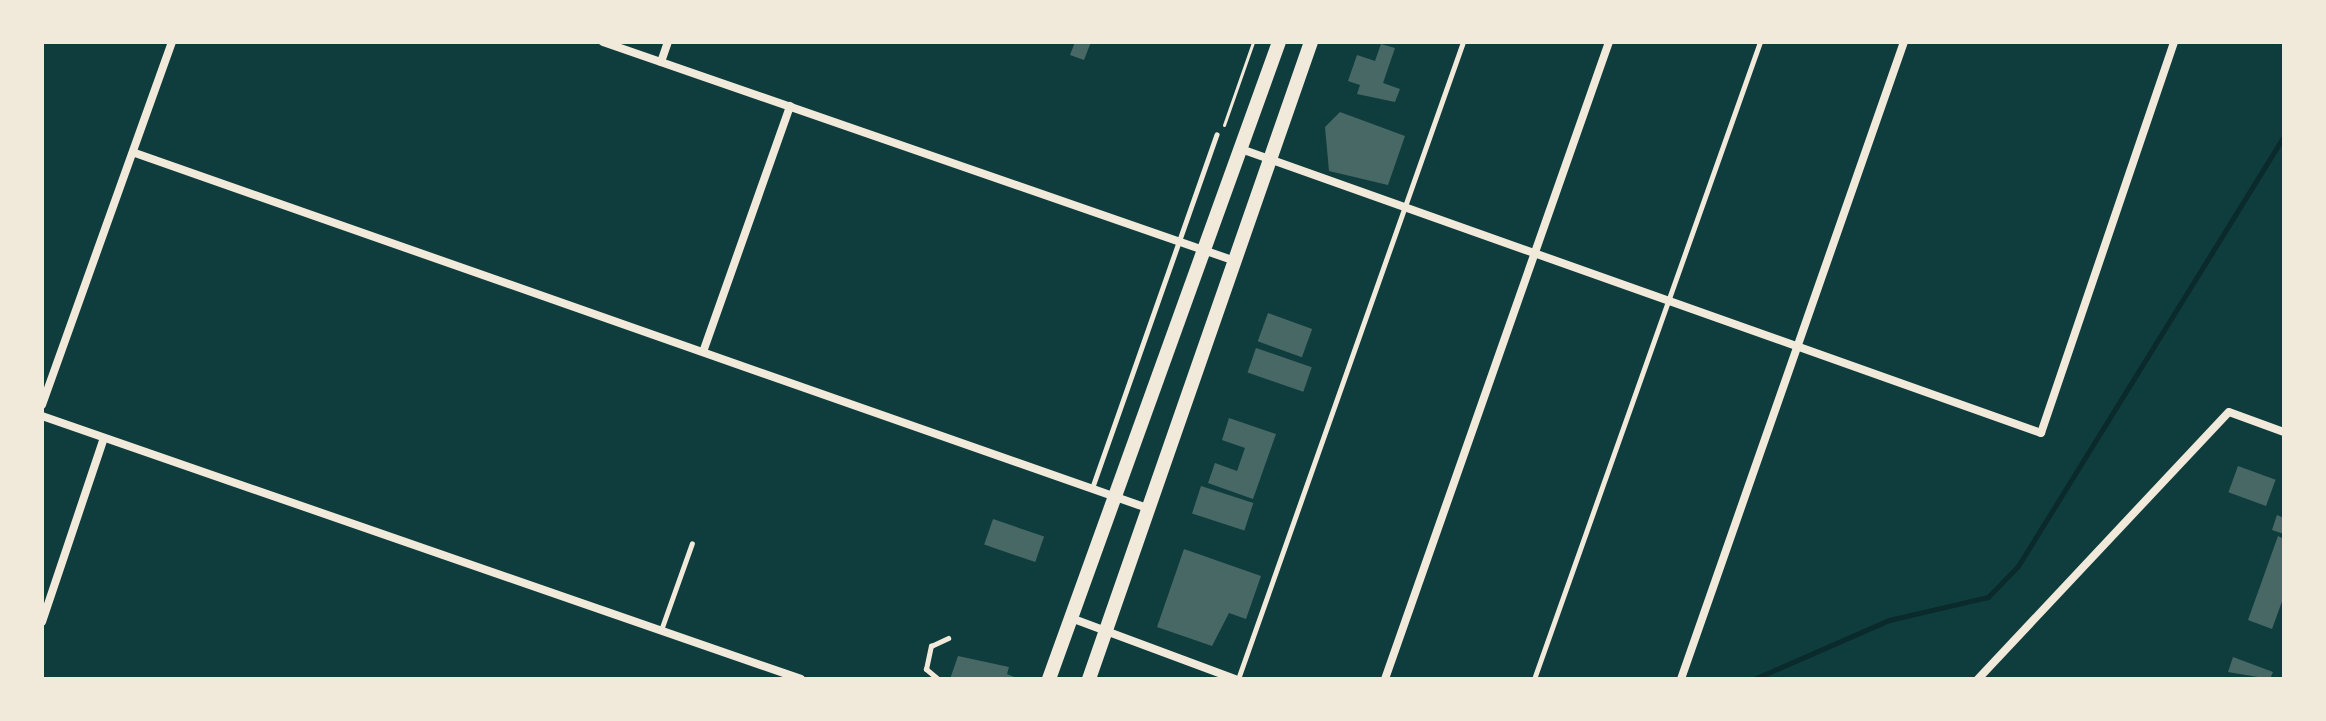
<!DOCTYPE html>
<style>
body{margin:0}
#map{position:relative;width:2326px;height:721px;overflow:hidden;background:#0f3d3e;font-family:"Zilla Slab",serif}
div>[style]{position:absolute}
[style*='--x']{left:calc(var(--x)*1px);top:calc(var(--y)*1px);width:calc(var(--w)*1px);rotate:calc(var(--a)*1deg)}
.stream>*{height:5px;margin:-2.5px;padding:0 2.5px;transform-origin:2.5px;border-radius:2.5px;background:#0a2a2b}
.building>*{inset:0;background:#486865;transform-origin:0 0}
.path>*{height:3px;margin:-1.5px;padding:0 1.5px;transform-origin:1.5px;border-radius:1.5px;background:#f1e9da}
.service>*{height:5px;margin:-2.5px;padding:0 2.5px;transform-origin:2.5px;border-radius:2.5px;background:#f1e9da}
.minor>*{height:8px;margin:-4px;padding:0 4px;transform-origin:4px;border-radius:4px;background:#f1e9da}
.primary>*{height:14px;margin:-7px;padding:0 7px;transform-origin:7px;border-radius:7px;background:#f1e9da}
span{translate:-50% -50%;white-space:nowrap;text-align:center;line-height:1.15;-webkit-text-stroke:8px #f1e9da;paint-order:stroke}
.frame{position:absolute;inset:0;border:44px solid #f1e9da;pointer-events:none}
</style>
<div id="map">
<div class="stream">
<div style="--x:1754;--y:679;--w:147;--a:-23.6"></div>
<div style="--x:1889;--y:620;--w:102;--a:-13.1"></div>
<div style="--x:1988;--y:597;--w:43;--a:-45.9"></div>
<div style="--x:2018;--y:566;--w:506;--a:-58.26"></div>
</div>
<div class="building">
<div style="clip-path:polygon(1075px 42px,1091px 42px,1084px 60px,1070px 55px)"></div>
<div style="clip-path:polygon(1381px 44px,1395px 48px,1383px 83px,1400px 89px,1395px 102px,1357px 94px,1360px 85px,1348px 81px,1357px 55px,1375px 61px)"></div>
<div style="clip-path:polygon(1340px 112px,1405px 136px,1388px 185px,1329px 171px,1325px 127px)"></div>
<div style="left:1268px;top:313px;width:47px;height:30px;rotate:20deg"></div>
<div style="left:1256px;top:348px;width:59px;height:26px;rotate:19deg"></div>
<div style="clip-path:polygon(1229px 418px,1276px 434px,1253px 499px,1208px 483px,1215px 463px,1237px 471px,1245px 448px,1222px 440px)"></div>
<div style="left:2238px;top:466px;width:40px;height:28px;rotate:20deg"></div>
<div style="left:1201px;top:486px;width:55px;height:29px;rotate:18deg"></div>
<div style="clip-path:polygon(2277px 515px,2284px 518px,2284px 534px,2272px 530px)"></div>
<div style="left:993px;top:519px;width:54px;height:27px;rotate:19deg"></div>
<div style="clip-path:polygon(2278px 536px,2284px 539px,2284px 596px,2272px 629px,2248px 620px)"></div>
<div style="clip-path:polygon(1184px 549px,1261px 576px,1246px 619px,1229px 613px,1212px 646px,1157px 627px)"></div>
<div style="clip-path:polygon(958px 656px,1009px 667px,1007px 674px,1019px 679px,950px 679px)"></div>
<div style="clip-path:polygon(2233px 657px,2273px 672px,2270px 679px,2228px 672px)"></div>
</div>
<div class="path">
<div style="--x:1224;--y:125;--w:88;--a:-70.7"></div>
</div>
<div class="service">
<div style="--x:1092;--y:488;--w:375;--a:-70.6"></div>
<div style="--x:661;--y:630;--w:92;--a:-70.4"></div>
<div style="--x:938;--y:679;--w:16;--a:-140"></div>
<div style="--x:926;--y:669;--w:24;--a:-78"></div>
<div style="--x:931;--y:646;--w:19;--a:-25"></div>
<div style="--x:1238;--y:679;--w:676;--a:-70.55"></div>
<div style="--x:1534;--y:679;--w:676;--a:-70.47"></div>
</div>
<div class="minor">
<div style="--x:603;--y:42;--w:669;--a:19.11"></div>
<div style="--x:661;--y:62;--w:21;--a:-71"></div>
<div style="--x:1241;--y:149;--w:849;--a:19.54"></div>
<div style="--x:2041;--y:433;--w:413;--a:-71.2"></div>
<div style="--x:135;--y:153;--w:1072;--a:19.33"></div>
<div style="--x:703;--y:352;--w:261;--a:-70.5"></div>
<div style="--x:42;--y:405;--w:386;--a:-70.3"></div>
<div style="--x:42;--y:416;--w:803;--a:19.11"></div>
<div style="--x:1071;--y:618;--w:175;--a:20.4"></div>
<div style="--x:42;--y:622;--w:194;--a:-71.4"></div>
<div style="--x:1385;--y:679;--w:675;--a:-70.63"></div>
<div style="--x:1681;--y:679;--w:675;--a:-70.71"></div>
<div style="--x:1978;--y:679;--w:366;--a:-46.8"></div>
<div style="--x:2229;--y:412;--w:59;--a:20"></div>
</div>
<div class="primary">
<div style="--x:1049;--y:679;--w:677;--a:-70.15"></div>
<div style="--x:1089;--y:679;--w:675;--a:-70.79"></div>
</div>
<div class="frame"></div>
</div>
